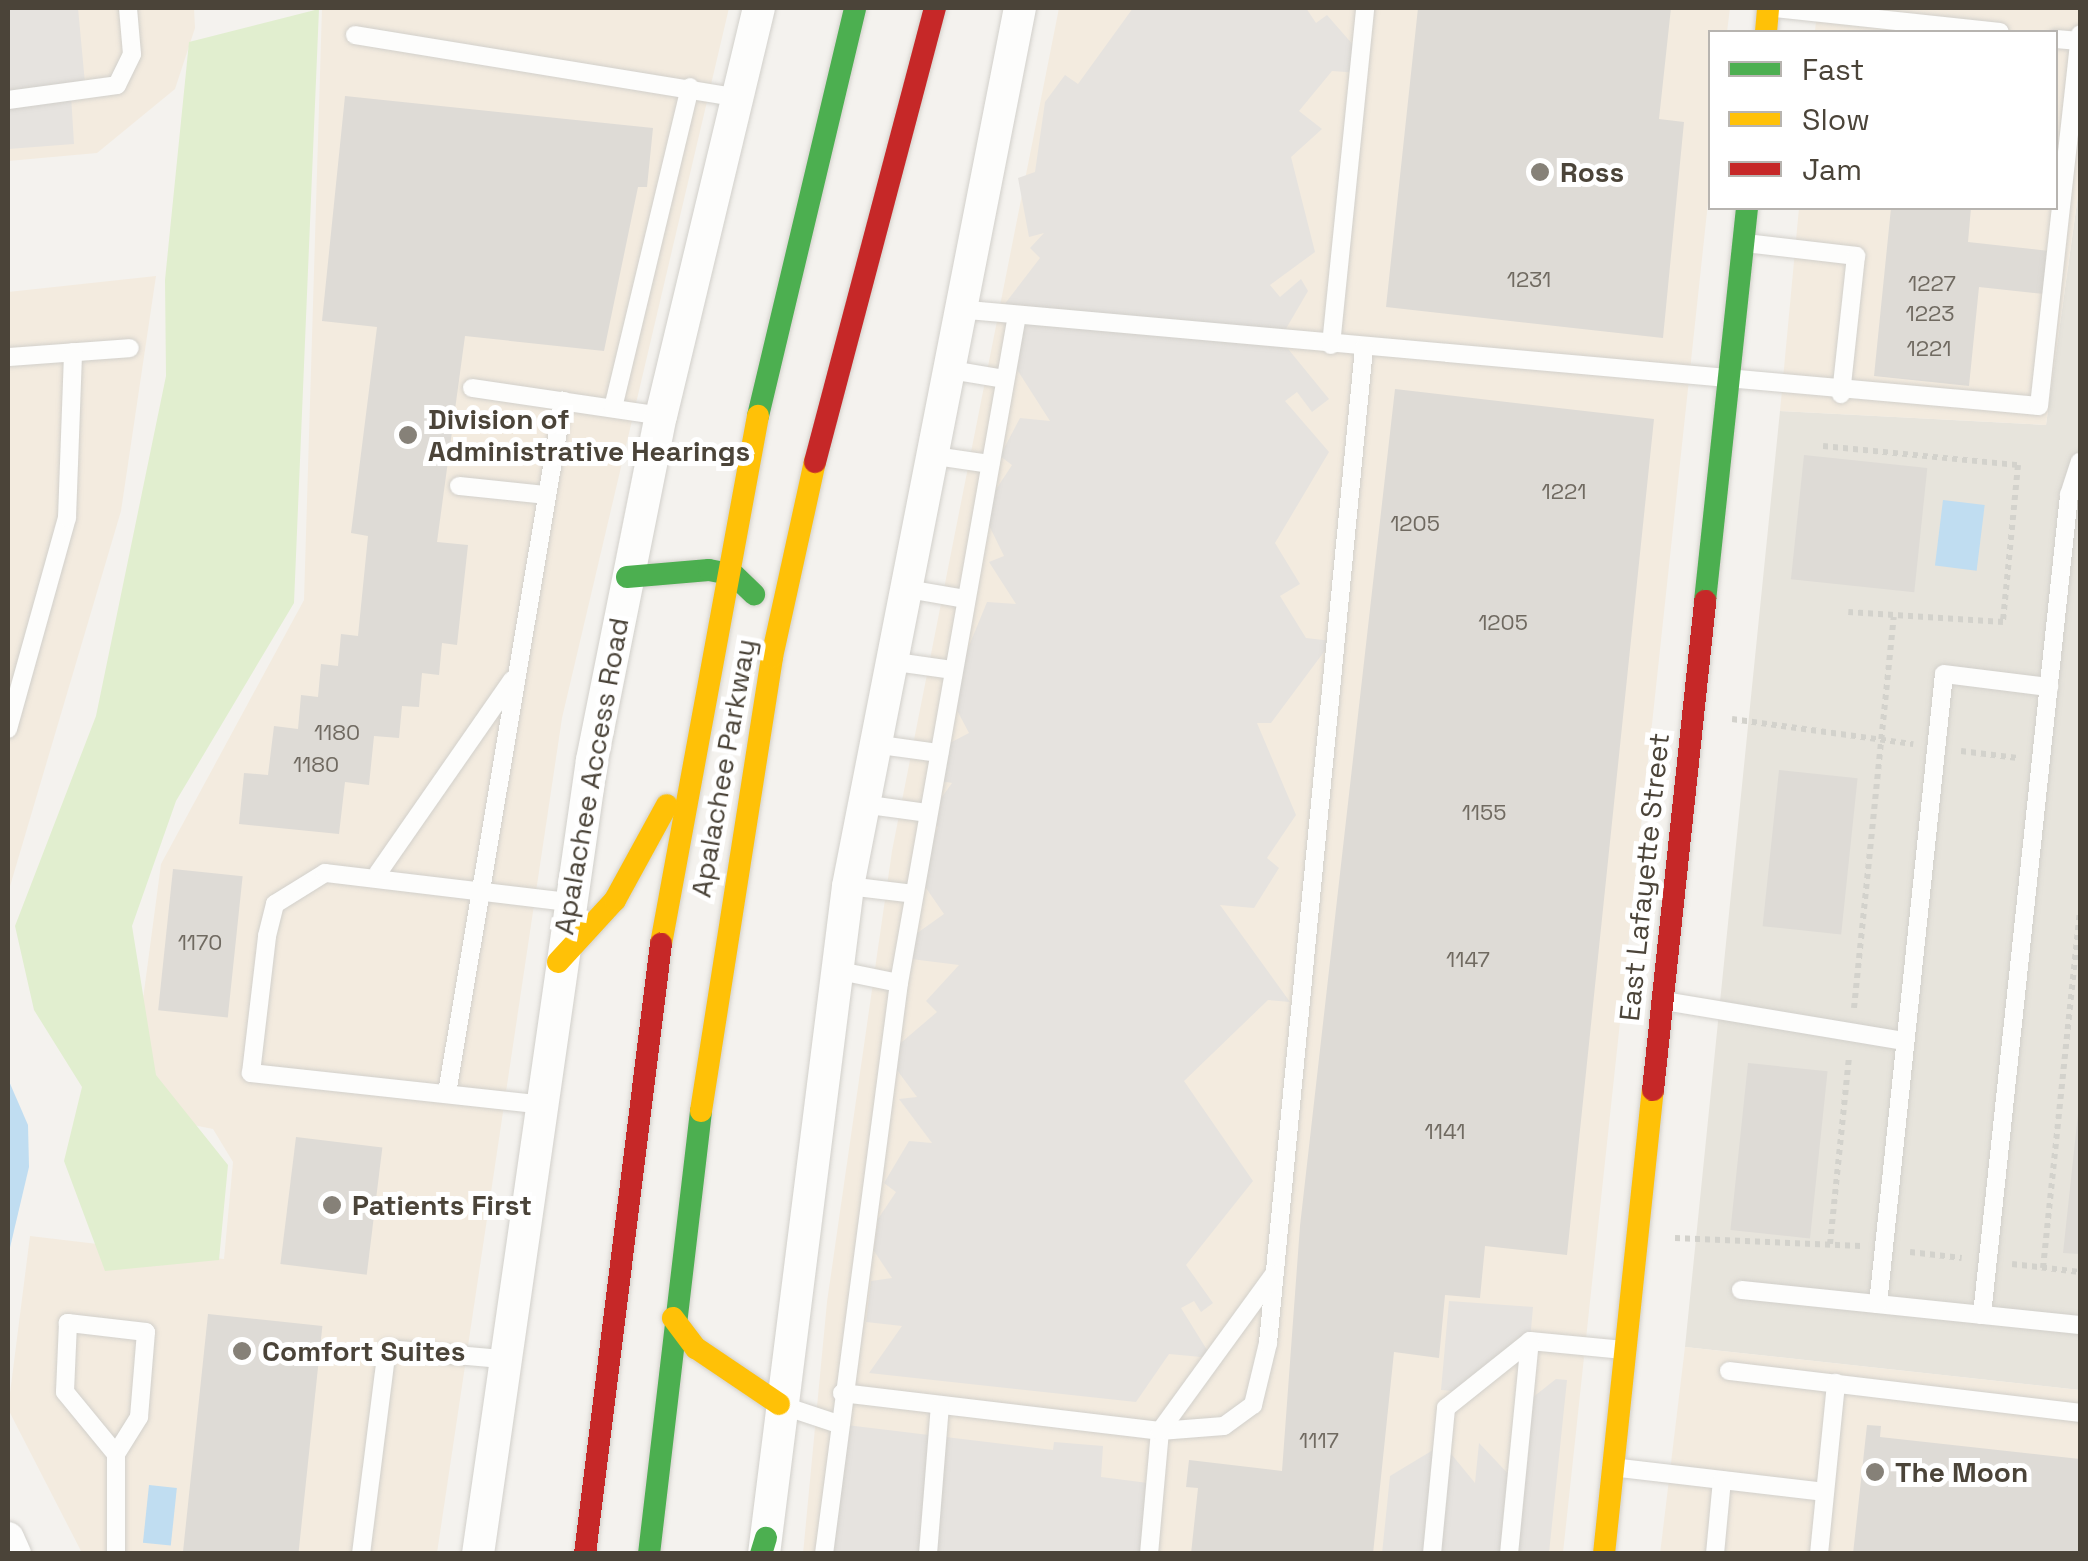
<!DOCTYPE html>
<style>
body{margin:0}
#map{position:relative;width:2088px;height:1561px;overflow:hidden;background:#f4f2ee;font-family:"Space Grotesk",sans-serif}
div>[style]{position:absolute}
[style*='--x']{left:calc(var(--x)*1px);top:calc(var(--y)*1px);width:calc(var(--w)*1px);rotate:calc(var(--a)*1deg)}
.residential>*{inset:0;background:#e7e4dc}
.commercial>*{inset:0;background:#f3ebdf}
.green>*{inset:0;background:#e1eecf}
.parking>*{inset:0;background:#e6e3df}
.water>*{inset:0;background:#c0ddf1;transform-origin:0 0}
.building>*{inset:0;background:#dedbd6;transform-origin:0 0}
.path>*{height:6px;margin-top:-3px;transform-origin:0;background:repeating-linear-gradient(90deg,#d3d2cc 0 5px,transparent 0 10px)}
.roads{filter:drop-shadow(0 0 2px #d2d0cb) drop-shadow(0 0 2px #d2d0cb)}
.lane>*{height:18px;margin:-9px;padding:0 9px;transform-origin:9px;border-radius:9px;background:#fdfdfc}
.street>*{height:32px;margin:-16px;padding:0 16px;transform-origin:16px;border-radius:16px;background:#fdfdfc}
.fast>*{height:22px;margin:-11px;padding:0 11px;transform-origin:11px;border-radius:11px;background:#4caf50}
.slow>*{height:22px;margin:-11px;padding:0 11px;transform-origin:11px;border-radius:11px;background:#ffc107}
.jam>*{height:22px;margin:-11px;padding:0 11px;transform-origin:11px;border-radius:11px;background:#c62828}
.dots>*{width:28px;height:28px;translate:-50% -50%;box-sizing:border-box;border:5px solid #fff;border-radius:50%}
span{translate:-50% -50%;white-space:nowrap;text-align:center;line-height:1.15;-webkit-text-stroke:10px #fff;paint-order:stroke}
.number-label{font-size:22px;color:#706a61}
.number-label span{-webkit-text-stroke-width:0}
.poi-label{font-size:28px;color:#4b4439;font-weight:700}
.left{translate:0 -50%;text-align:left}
.street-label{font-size:28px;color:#4b4439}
.frame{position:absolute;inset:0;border:10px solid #4b4439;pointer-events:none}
.legend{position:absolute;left:1708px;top:30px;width:350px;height:180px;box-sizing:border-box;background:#fff;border:2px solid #b7b4b0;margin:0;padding:12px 18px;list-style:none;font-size:30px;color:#4b4439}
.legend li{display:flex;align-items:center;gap:20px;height:50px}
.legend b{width:50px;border:2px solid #b7b4b0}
</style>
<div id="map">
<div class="residential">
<div style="clip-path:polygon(2080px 181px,2080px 1390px,1685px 1347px,1780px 411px,2046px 425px)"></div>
</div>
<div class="commercial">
<div style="clip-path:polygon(8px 8px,194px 8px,195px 28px,175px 89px,97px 153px,8px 161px)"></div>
<div style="clip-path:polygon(322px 8px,729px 8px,562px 718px,437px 1553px,82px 1553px,8px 1409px,30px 1236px,224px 1259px,233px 1162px,213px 1129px,128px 1112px,161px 864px,304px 600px)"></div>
<div style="clip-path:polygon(1059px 8px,1730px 8px,1727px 32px,1710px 32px,1710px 184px,1563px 1553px,803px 1554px,827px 1302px,892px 851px)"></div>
<div style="clip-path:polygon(1817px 8px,2080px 8px,2080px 181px,2046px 425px,1780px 411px,1799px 208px,2056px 208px,2056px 32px,1815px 32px)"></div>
<div style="clip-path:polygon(156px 276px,121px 511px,8px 893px,8px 292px)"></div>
<div style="clip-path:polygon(1685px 1347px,2080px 1390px,2080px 1553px,1660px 1554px)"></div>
</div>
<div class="green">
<div style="clip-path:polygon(319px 9px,294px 603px,176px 801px,132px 926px,156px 1075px,228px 1165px,219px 1260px,105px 1271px,64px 1161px,82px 1087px,34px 1010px,15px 926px,96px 716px,166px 376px,165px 280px,189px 42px)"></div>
</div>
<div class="parking">
<div style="clip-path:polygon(8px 8px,78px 8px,86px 94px,71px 95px,74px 144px,8px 149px)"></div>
<div style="clip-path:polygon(1133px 8px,1306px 8px,1316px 23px,1327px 15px,1361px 54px,1359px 73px,1332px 71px,1299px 111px,1322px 129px,1291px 157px,1315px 252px,1270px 285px,1280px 297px,1301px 279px,1308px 291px,1280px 339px,1329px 399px,1312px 412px,1297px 392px,1285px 401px,1329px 452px,1275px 543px,1300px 584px,1280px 596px,1306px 638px,1332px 641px,1271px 723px,1257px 723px,1296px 815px,1267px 858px,1279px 868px,1254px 908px,1220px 905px,1290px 1002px,1268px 1000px,1184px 1081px,1253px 1181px,1186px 1265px,1213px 1303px,1201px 1312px,1194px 1301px,1181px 1308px,1212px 1358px,1169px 1354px,1136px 1402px,869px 1373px,902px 1326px,866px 1322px,871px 1281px,892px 1278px,874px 1251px,878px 1219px,896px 1192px,884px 1183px,909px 1141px,932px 1143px,899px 1099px,917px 1097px,894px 1066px,896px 1047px,937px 1012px,926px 1001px,959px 965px,903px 958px,906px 941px,944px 914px,917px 875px,938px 827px,927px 818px,952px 783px,934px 780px,940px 748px,969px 733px,949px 695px,987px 602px,1016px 604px,989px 562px,1004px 556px,982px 511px,1012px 465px,1000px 456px,1020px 418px,1050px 421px,1009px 357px,1016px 316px,997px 314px,1040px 258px,1030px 248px,1044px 233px,1029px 237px,1018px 178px,1035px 172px,1045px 102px,1065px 75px,1078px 84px)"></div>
<div style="clip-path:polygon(1449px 1301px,1533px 1307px,1530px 1341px,1466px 1392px,1441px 1390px)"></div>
<div style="clip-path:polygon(1556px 1379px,1567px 1380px,1549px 1553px,1382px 1554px,1390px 1476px,1443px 1444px,1475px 1483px,1479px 1443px,1515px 1481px,1523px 1405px)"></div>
<div style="clip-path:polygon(838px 1424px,1053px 1450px,1054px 1442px,1103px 1446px,1101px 1477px,1156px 1484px,1149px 1553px,824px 1554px)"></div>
</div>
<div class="water">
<div style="left:1943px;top:500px;width:42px;height:66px;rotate:7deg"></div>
<div style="clip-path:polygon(8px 1079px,28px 1125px,29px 1167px,8px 1256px)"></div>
<div style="left:149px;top:1485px;width:28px;height:58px;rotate:6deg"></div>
</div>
<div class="building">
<div style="clip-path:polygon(1418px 8px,1671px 8px,1659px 119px,1684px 122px,1663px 338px,1386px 307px)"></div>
<div style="clip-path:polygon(345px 96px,653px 128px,647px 187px,638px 187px,604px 351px,465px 336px,437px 542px,468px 545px,457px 645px,442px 643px,439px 675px,422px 673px,419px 707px,402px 706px,399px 738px,374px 736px,369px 785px,345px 782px,339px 834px,239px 824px,244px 773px,268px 775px,274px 726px,298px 729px,301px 695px,318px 697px,321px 664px,338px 666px,341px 634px,358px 636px,368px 536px,351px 533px,377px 327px,322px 321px)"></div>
<div style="clip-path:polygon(1891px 208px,1971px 208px,1968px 242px,2049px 251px,2044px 294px,1979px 287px,1969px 386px,1874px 376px)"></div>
<div style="clip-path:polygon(1395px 389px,1654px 419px,1567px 1255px,1485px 1246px,1480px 1298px,1445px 1295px,1439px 1358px,1394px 1352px,1373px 1554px,1191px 1554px,1198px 1488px,1186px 1487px,1189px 1460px,1282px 1471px,1300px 1226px)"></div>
<div style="left:1804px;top:455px;width:124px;height:125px;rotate:6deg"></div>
<div style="left:1779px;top:770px;width:79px;height:157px;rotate:6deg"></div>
<div style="left:173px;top:869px;width:70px;height:142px;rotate:6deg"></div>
<div style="left:1748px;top:1063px;width:80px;height:168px;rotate:6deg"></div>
<div style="clip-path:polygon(2078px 1114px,2080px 1114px,2080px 1254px,2063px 1253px)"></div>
<div style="left:296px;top:1137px;width:87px;height:128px;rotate:7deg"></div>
<div style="left:208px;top:1314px;width:115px;height:241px;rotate:6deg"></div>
<div style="clip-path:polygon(1867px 1425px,1881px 1426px,1880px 1437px,2080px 1459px,2080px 1554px,1853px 1554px)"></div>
</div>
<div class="path">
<div style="--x:1823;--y:446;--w:196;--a:5.6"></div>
<div style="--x:2018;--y:465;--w:158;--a:95.5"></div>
<div style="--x:2003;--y:622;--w:155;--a:-176.3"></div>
<div style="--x:1732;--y:719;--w:183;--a:7.9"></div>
<div style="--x:1961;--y:751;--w:57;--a:7"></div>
<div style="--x:1854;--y:1008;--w:393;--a:-84.2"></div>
<div style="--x:1675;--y:1238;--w:186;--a:2.5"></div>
<div style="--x:1830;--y:1244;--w:189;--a:-84.2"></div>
<div style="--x:1910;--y:1252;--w:52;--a:6.6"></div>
<div style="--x:2012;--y:1264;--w:68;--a:6.7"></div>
<div style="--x:2043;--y:1268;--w:359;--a:-84.1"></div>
</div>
<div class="roads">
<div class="lane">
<div style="--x:1775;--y:8;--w:226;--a:6.1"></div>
<div style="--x:355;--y:35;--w:385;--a:9.3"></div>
<div style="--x:2056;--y:39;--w:23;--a:5"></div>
<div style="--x:8;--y:100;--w:110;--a:-7.8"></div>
<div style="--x:117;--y:85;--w:34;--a:-64"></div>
<div style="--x:132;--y:54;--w:46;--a:-95"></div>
<div style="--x:1746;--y:243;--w:111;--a:6.7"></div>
<div style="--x:1856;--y:256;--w:139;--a:96.2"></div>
<div style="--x:957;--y:309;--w:1086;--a:5.12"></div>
<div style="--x:2039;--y:406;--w:374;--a:-83.7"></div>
<div style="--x:1331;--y:345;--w:339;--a:-84.2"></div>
<div style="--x:8;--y:357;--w:122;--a:-4.2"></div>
<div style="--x:945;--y:369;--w:61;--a:9.5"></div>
<div style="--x:472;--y:388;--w:191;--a:8.4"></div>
<div style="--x:613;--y:408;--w:330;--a:-76.5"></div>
<div style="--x:928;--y:455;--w:63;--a:8.3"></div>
<div style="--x:459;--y:486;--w:87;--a:5.9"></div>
<div style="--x:902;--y:588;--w:65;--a:9.8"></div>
<div style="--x:889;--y:661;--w:65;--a:8"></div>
<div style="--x:8;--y:729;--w:219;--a:-74.4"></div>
<div style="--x:67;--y:518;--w:166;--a:-87.9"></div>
<div style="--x:873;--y:744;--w:67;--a:7.8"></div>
<div style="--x:862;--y:804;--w:67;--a:7.8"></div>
<div style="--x:378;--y:873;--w:235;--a:-55.2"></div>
<div style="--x:848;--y:886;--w:66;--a:6.9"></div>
<div style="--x:835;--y:970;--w:65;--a:11.5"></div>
<div style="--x:1665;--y:1001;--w:243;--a:9.5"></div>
<div style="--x:447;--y:1093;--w:702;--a:-80.48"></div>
<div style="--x:536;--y:1104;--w:287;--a:-173.8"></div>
<div style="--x:251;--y:1073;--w:138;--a:-83.3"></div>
<div style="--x:267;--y:936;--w:33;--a:-76"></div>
<div style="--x:275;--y:904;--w:59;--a:-31.8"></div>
<div style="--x:325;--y:873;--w:244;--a:6.8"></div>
<div style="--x:1741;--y:1290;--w:341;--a:5.9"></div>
<div style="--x:1878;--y:1304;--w:633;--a:-84.02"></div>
<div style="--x:1944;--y:674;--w:106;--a:7.1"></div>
<div style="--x:1982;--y:1315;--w:825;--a:-83.94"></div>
<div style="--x:2069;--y:495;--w:35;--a:-72"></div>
<div style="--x:1729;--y:1371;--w:354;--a:6.8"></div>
<div style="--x:842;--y:1393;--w:320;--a:6.8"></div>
<div style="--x:1160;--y:1431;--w:64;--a:-4.5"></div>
<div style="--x:1224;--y:1426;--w:36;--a:-36"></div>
<div style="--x:1253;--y:1405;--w:64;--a:-76.4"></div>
<div style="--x:1268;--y:1343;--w:1000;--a:-84.49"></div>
<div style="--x:784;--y:1406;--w:57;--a:18.4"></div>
<div style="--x:1612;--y:1467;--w:214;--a:6.7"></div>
<div style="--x:116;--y:1554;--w:100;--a:-90"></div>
<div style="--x:116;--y:1454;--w:44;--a:-58.1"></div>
<div style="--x:139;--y:1417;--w:85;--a:-85.3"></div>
<div style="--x:146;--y:1332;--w:79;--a:-173.4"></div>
<div style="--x:68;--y:1323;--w:69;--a:92.5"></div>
<div style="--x:65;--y:1392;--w:80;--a:50.6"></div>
<div style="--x:361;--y:1554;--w:207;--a:-82.8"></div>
<div style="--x:387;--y:1349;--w:115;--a:5"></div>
<div style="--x:824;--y:1554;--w:576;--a:-82.52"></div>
<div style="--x:899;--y:983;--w:678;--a:-79.98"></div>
<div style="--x:928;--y:1554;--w:149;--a:-85.4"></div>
<div style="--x:1149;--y:1554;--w:123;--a:-84.9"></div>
<div style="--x:1160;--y:1431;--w:194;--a:-54"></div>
<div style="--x:1432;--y:1554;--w:147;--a:-84.5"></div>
<div style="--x:1446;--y:1408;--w:107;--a:-38.6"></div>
<div style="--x:1530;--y:1341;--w:94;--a:5.5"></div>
<div style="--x:1509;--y:1554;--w:214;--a:-84.4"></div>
<div style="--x:1715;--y:1554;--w:74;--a:-84.6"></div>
<div style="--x:1819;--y:1554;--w:172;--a:-84.3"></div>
</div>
<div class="street">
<div style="--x:8;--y:1538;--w:17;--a:66"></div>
<div style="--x:478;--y:1554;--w:802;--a:-81.83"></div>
<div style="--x:592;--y:760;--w:351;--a:-78.7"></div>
<div style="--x:661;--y:416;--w:420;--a:-76.5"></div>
<div style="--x:764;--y:1554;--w:673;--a:-82.83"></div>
<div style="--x:848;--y:886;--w:895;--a:-78.92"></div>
</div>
<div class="fast">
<div style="--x:758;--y:416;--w:419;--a:-76.6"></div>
<div style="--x:627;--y:577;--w:82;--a:-4.9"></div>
<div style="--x:709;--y:570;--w:25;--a:11"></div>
<div style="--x:734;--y:575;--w:28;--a:44"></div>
<div style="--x:1705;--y:601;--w:395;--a:-83.9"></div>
<div style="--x:649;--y:1554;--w:446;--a:-83.3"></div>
<div style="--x:761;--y:1554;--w:17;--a:-73"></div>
</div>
<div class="slow">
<div style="--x:1766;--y:32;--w:24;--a:-85"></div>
<div style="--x:661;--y:944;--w:537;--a:-79.59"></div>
<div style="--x:558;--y:962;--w:84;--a:-47.4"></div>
<div style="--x:615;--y:900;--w:108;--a:-61.3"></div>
<div style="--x:701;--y:1111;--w:460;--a:-81.1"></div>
<div style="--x:772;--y:657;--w:200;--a:-77.6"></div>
<div style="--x:673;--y:1318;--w:38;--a:53"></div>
<div style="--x:696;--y:1348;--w:100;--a:34"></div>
<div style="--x:1604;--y:1554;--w:467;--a:-84"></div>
</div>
<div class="jam">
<div style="--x:815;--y:462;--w:470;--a:-75.2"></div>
<div style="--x:1653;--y:1090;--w:492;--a:-83.9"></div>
<div style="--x:585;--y:1554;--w:615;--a:-82.9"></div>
</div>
</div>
<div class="dots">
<div style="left:1540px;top:172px;background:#868178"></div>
<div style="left:408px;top:435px;background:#868178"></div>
<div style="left:332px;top:1205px;background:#868178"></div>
<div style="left:242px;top:1351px;background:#868178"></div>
<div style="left:1875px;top:1472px;background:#868178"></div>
</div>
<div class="number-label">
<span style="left:1529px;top:280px">1231</span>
<span style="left:1932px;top:284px">1227</span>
<span style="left:1930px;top:314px">1223</span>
<span style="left:1929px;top:349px">1221</span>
<span style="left:1564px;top:492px">1221</span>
<span style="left:1415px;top:524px">1205</span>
<span style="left:1503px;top:623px">1205</span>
<span style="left:337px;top:733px">1180</span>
<span style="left:316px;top:765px">1180</span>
<span style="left:1484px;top:813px">1155</span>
<span style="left:200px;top:943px">1170</span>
<span style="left:1468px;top:960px">1147</span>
<span style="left:1445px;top:1132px">1141</span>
<span style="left:1319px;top:1441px">1117</span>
</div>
<div class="poi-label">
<span class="left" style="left:1560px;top:172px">Ross</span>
<span class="left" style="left:428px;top:435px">Division of<br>Administrative Hearings</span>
<span class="left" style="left:352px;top:1205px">Patients First</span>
<span class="left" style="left:262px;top:1351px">Comfort Suites</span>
<span class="left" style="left:1895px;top:1472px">The Moon</span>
</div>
<div class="street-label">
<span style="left:723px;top:768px;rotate:-80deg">Apalachee Parkway</span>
<span style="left:591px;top:776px;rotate:-80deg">Apalachee Access Road</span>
<span style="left:1644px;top:877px;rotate:-84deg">East Lafayette Street</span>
</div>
<div class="frame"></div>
<ul class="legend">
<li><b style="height:12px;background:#4caf50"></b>Fast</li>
<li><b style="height:12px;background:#ffc107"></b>Slow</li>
<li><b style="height:12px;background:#c62828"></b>Jam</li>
</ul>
</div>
